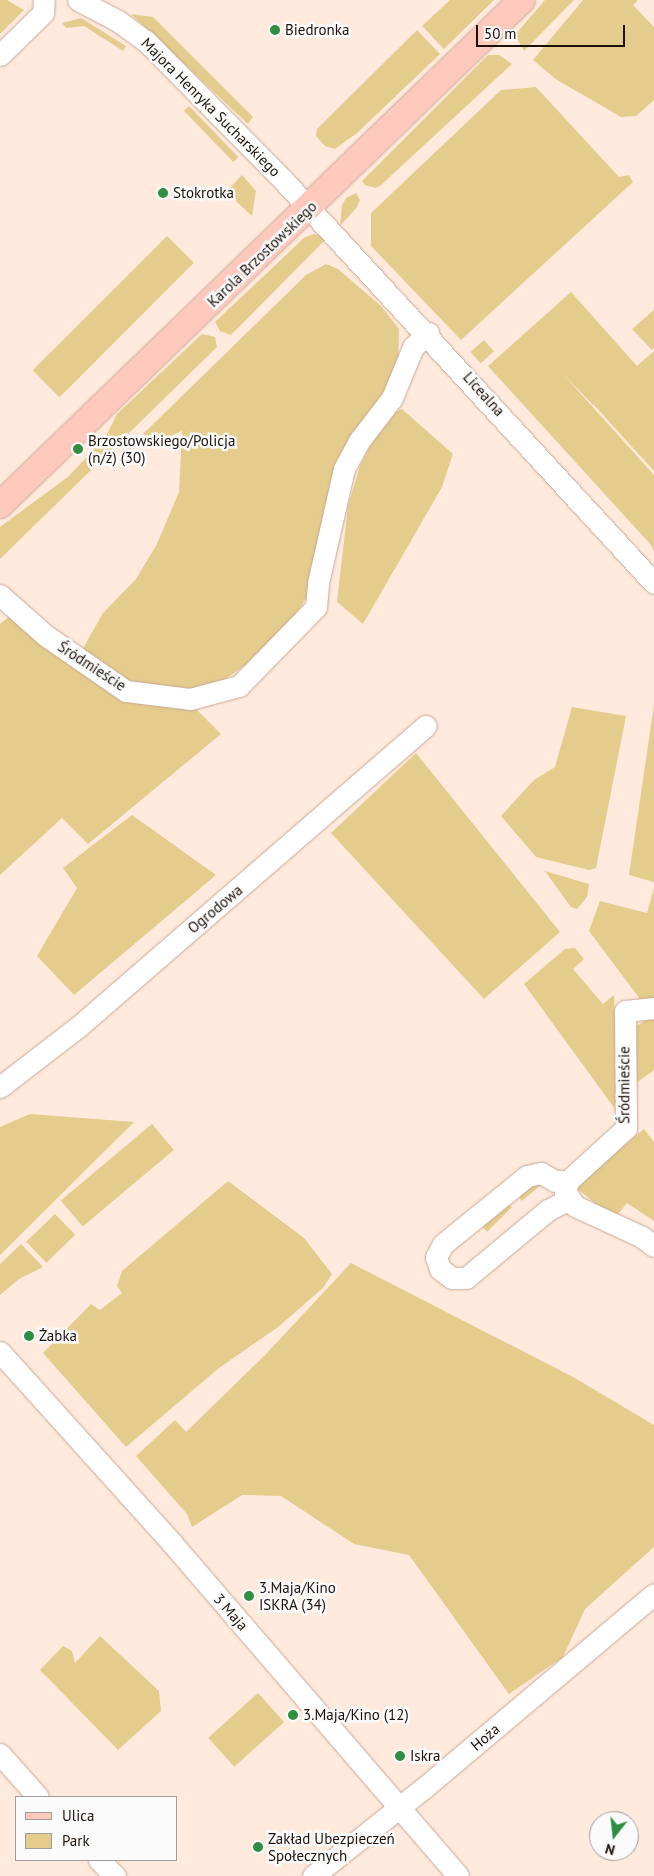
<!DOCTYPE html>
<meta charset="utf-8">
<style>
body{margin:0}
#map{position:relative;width:654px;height:1876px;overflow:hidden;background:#ffeadd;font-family:"PT Sans",sans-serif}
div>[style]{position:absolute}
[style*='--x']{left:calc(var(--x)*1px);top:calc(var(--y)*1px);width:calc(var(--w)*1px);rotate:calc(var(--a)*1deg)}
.green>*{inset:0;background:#e4cc8d;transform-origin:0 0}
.roads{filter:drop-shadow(0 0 1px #c8a794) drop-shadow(0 0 1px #c8a794)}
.minor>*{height:21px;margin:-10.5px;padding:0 10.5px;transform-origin:10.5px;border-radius:10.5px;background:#fff}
.major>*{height:26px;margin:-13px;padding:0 13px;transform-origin:13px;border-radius:13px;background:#fec9bd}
.dots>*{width:14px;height:14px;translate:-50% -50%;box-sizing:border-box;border:2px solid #fbfbfb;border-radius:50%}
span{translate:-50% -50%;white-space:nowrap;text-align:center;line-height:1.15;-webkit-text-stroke:5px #fbfbfb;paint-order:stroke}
.poi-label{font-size:15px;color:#1c1009}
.left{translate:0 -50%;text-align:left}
.street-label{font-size:15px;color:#1c1009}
.legend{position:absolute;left:15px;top:1796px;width:162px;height:65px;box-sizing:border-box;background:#fbfbfb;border:1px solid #a29d9a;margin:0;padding:6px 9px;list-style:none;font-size:15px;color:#1c1009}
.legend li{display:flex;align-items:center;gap:10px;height:25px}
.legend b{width:25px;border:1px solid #a29d9a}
.north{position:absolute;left:589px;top:1811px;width:50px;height:50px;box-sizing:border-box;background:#fbfbfb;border:1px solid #a29d9a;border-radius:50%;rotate:196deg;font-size:14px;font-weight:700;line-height:20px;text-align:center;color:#1c1009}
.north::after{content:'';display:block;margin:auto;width:18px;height:22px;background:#2e8e42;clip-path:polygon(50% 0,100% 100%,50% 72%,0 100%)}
.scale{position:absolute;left:476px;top:25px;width:149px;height:22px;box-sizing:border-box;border:2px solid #1c1009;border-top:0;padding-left:6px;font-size:15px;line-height:18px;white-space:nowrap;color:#1c1009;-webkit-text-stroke:4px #fbfbfb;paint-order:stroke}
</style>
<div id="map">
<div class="green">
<div style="clip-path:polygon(0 0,7px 0,24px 10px,0 34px)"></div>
<div style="clip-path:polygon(450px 0,494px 0,444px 49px,422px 26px)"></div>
<div style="clip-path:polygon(545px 0,574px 0,524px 51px,515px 35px)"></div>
<div style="clip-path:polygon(583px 0,638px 0,633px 5px,654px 27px,654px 100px,636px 116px,621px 117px,604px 107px,557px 80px,533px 60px)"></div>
<div style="clip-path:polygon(131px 14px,153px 17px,253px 117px,248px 124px)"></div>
<div style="clip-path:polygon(81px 18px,126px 46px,123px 51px,84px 26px,66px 28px,62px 23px)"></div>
<div style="clip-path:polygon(417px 30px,440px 54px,357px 133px,335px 149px,325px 146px,316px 136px,317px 129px)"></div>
<div style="clip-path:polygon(488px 55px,499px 55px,512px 64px,381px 185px,376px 188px,365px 185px,362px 181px)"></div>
<div style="clip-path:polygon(536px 87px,619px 177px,629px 175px,633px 182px,461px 340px,371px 246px,371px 213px,501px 90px)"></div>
<div style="left:189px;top:106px;width:71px;height:7px;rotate:46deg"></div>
<div style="clip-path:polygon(242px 175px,256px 191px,252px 216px,226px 192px)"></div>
<div style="clip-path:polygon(356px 193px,360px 200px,357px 207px,340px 226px,342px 205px,346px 198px)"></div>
<div style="clip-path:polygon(315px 234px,326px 239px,231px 335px,220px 331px,215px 322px,305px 237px)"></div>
<div style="left:167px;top:236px;width:38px;height:190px;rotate:45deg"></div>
<div style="clip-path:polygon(326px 264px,338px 269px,381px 306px,399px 329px,398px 363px,390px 386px,359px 426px,307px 596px,295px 618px,253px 660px,212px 688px,179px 693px,123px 680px,81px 652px,103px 613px,136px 579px,157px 544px,179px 492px,182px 431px,157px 441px,143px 434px,306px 275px)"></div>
<div style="clip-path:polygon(571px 292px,637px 366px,654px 351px,654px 471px,594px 405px,603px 397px,593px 405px,562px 373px,654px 475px,654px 552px,651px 545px,488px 366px)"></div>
<div style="clip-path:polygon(654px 310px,654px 348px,652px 350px,632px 329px)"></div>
<div style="clip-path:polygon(202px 334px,215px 337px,217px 347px,0 559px,0 527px,69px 476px,106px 436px,117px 414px)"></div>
<div style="left:484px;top:340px;width:15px;height:18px;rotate:48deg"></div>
<div style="clip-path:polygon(402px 409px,453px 454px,442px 487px,363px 624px,337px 602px,348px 506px,360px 466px,385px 417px)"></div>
<div style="clip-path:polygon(10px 616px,80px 666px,195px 708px,221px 734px,88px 844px,62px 818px,0 875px,0 624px)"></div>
<div style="clip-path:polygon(654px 705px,654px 882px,629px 875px)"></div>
<div style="clip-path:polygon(572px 707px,626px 716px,596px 868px,589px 870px,536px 857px,501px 816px,534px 780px,555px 767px)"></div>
<div style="clip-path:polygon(416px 753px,560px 932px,484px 999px,331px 833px)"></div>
<div style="clip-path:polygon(132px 815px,216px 875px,74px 995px,37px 956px,77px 888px,63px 868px)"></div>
<div style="clip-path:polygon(545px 871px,589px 884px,587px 897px,577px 909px,571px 907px)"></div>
<div style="clip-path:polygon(654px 888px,654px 1004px,643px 1003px,589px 931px,600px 901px,647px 913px)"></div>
<div style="clip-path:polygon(575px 948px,584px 959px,573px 969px,603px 1004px,614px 995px,618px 1113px,524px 984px,565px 949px)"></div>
<div style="clip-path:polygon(654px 1016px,654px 1070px,635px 1084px,632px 1028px)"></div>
<div style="clip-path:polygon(30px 1114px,134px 1122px,0 1255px,0 1127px)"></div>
<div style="left:152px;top:1124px;width:34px;height:119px;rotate:50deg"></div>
<div style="clip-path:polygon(644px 1129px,654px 1142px,654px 1221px,627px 1203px,614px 1219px,574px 1186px)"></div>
<div style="clip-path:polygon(228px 1181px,304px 1238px,332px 1274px,323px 1288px,278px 1327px,219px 1368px,126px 1447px,43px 1353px,91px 1304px,100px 1310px,122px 1293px,117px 1286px,122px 1271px)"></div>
<div style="clip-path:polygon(532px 1181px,542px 1184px,522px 1201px,517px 1194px)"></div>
<div style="left:507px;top:1202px;width:7px;height:35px;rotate:45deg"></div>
<div style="left:55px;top:1214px;width:29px;height:40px;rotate:46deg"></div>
<div style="clip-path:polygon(21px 1244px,43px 1267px,19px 1279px,0 1295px,0 1264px)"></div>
<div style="clip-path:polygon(351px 1263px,573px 1377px,654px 1425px,654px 1547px,585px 1609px,563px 1657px,509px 1694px,409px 1555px,354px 1544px,281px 1496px,242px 1495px,192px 1527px,187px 1514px,136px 1456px,175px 1420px,186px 1432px,266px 1354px)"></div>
<div style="clip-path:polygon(100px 1636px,159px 1691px,161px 1711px,118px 1750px,40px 1670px,63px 1646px,72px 1651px,75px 1663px)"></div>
<div style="left:258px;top:1693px;width:39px;height:67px;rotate:48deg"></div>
</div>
<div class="roads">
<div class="minor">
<div style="--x:78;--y:0;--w:45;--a:27.7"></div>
<div style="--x:118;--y:21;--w:34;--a:36"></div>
<div style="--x:146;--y:41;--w:197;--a:45.4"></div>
<div style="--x:284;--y:181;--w:546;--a:47.37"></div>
<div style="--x:0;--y:55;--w:60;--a:-44.3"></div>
<div style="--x:43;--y:13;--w:13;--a:-86"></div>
<div style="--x:0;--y:595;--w:60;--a:41.6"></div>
<div style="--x:45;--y:635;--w:98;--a:34.7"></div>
<div style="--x:126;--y:691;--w:64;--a:7.1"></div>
<div style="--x:190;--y:699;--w:51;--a:-14.9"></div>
<div style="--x:239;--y:686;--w:110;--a:-45.7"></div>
<div style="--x:316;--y:607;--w:24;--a:-85"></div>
<div style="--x:318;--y:583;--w:117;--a:-77.2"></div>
<div style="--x:344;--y:469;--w:32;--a:-62"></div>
<div style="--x:359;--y:441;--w:54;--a:-52.5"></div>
<div style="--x:392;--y:398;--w:55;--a:-67.6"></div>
<div style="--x:413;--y:347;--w:21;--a:-43"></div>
<div style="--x:654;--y:1008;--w:29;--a:174"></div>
<div style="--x:625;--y:1011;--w:117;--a:89.5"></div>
<div style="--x:626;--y:1128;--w:79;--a:137.6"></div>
<div style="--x:568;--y:1181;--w:12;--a:104"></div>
<div style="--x:565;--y:1193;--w:16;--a:52"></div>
<div style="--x:575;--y:1206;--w:74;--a:24.8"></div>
<div style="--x:642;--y:1237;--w:15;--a:37"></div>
<div style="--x:0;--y:1087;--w:98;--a:-37.6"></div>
<div style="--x:78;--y:1027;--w:460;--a:-40.9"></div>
<div style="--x:568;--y:1181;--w:13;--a:180"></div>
<div style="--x:555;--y:1181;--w:16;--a:-150"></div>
<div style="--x:541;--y:1173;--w:14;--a:168"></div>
<div style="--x:527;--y:1176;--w:108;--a:141"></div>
<div style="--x:443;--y:1244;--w:15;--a:118"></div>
<div style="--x:436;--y:1257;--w:13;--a:72"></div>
<div style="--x:440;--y:1269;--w:15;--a:37"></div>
<div style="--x:452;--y:1278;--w:14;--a:0"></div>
<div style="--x:466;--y:1278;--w:107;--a:-39.7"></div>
<div style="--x:548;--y:1210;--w:25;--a:-27"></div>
<div style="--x:0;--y:1352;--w:256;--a:48"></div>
<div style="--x:171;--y:1542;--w:440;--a:49.3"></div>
<div style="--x:0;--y:1754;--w:57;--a:48.5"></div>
<div style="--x:99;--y:1860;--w:23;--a:45"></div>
<div style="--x:313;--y:1876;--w:143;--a:-38.5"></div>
<div style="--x:425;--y:1787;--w:299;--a:-40.1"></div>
</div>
<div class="major">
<div style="--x:0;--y:505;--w:726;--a:-44.05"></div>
</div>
</div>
<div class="dots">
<div style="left:275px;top:30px;background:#2e8e42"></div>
<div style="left:163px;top:193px;background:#2e8e42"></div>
<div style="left:78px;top:449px;background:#2e8e42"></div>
<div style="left:29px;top:1336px;background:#2e8e42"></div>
<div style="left:249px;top:1596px;background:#2e8e42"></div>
<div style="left:293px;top:1715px;background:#2e8e42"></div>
<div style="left:400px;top:1756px;background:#2e8e42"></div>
<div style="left:258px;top:1847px;background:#2e8e42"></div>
</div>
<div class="poi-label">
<span class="left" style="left:285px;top:30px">Biedronka</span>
<span class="left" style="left:173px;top:193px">Stokrotka</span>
<span class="left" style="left:88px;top:449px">Brzostowskiego/Policja<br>(n/ż) (30)</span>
<span class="left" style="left:39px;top:1336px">Żabka</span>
<span class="left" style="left:259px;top:1596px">3.Maja/Kino<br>ISKRA (34)</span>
<span class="left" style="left:303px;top:1715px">3.Maja/Kino (12)</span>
<span class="left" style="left:410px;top:1756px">Iskra</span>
<span class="left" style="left:268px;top:1847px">Zakład Ubezpieczeń<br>Społecznych</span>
</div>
<div class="street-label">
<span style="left:211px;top:107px;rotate:45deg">Majora Henryka Sucharskiego</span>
<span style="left:262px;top:254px;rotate:-44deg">Karola Brzostowskiego</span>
<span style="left:484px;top:394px;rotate:48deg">Licealna</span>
<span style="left:92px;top:666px;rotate:33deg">Śródmieście</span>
<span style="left:215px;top:909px;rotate:-40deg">Ogrodowa</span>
<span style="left:624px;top:1085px;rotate:-90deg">Śródmieście</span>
<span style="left:231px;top:1612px;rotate:49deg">3 Maja</span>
<span style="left:485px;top:1737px;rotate:-40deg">Hoża</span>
</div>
<ul class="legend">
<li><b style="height:6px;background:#fec9bd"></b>Ulica</li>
<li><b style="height:14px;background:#e4cc8d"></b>Park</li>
</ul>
<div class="north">N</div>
<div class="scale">50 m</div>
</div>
